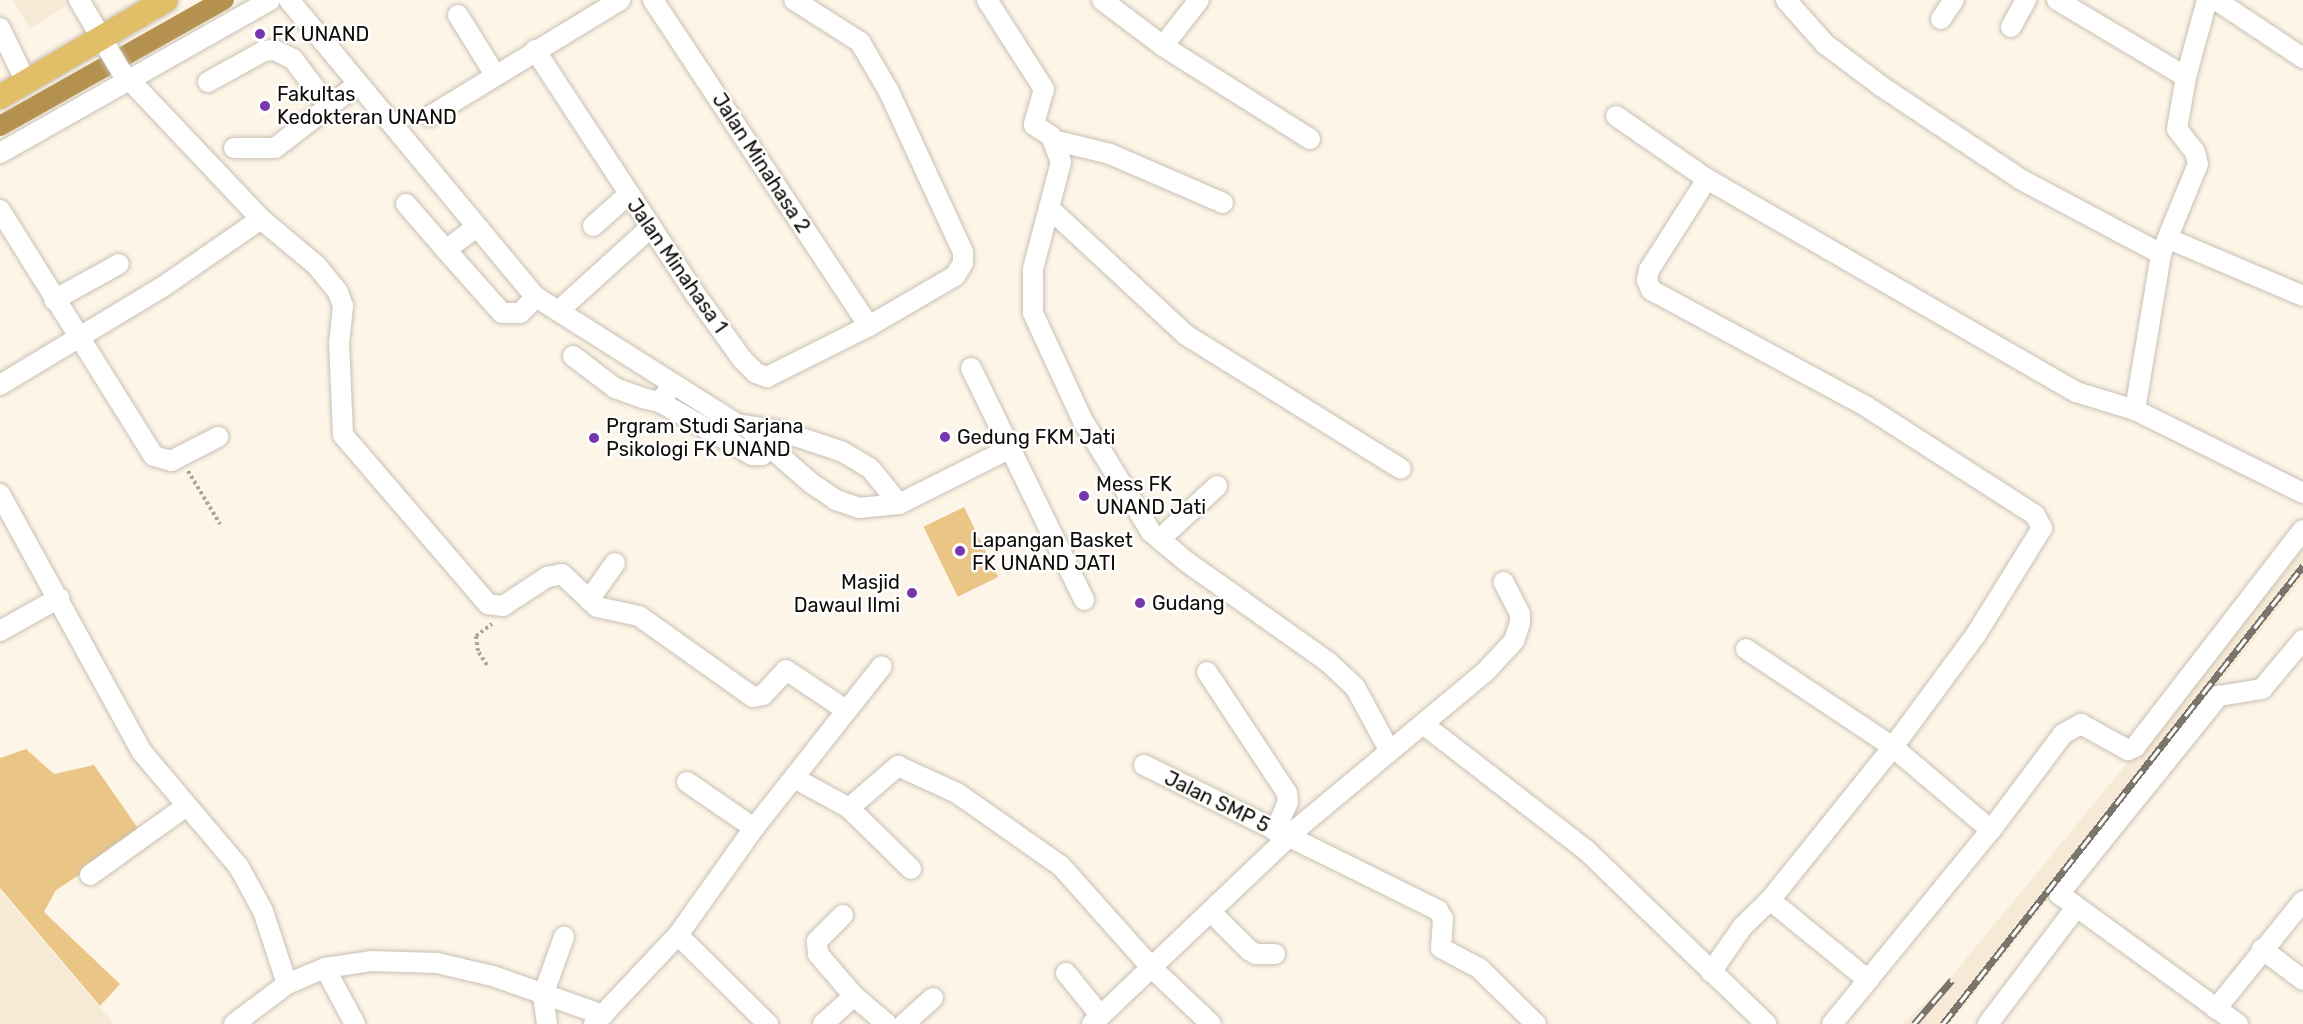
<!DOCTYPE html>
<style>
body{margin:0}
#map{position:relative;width:2303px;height:1024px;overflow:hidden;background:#fdf5e7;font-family:Rubik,sans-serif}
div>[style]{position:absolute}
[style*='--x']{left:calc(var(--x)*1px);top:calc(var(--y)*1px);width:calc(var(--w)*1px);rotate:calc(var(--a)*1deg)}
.built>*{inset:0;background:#f6ead6}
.green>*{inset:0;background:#eac686;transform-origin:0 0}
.canal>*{height:20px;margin:-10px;padding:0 10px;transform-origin:10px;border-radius:10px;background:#b4914f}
.path>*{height:4px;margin-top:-2px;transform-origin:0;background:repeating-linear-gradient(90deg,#aba59a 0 3px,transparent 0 6px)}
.roads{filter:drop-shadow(0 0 2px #c8c0b3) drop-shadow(0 0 2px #c8c0b3)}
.minor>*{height:20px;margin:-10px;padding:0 10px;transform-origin:10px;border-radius:10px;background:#fff}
.major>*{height:24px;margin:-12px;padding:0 12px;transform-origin:12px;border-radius:12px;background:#e1bf69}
.rail>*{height:7px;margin-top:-3.5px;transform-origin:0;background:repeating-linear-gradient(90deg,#fff 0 14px,#79756c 0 28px);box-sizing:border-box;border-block:2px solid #79756c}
.dots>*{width:16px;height:16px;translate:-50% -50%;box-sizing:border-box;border:3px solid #fff;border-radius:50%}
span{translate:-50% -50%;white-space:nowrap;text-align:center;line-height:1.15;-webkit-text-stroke:5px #fff;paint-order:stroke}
.poi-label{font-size:20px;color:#0f0d08}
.left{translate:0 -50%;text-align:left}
.right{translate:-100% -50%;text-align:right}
.street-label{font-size:20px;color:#0f0d08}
</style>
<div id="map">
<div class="built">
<div style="clip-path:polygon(13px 0,67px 0,69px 4px,30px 29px)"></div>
<div style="clip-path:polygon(2303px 550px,2303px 577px,1950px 1024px,1903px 1024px,1951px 977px)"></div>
<div style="clip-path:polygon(0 890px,114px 1024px,0 1024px)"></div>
</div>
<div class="green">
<div style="left:964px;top:507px;width:78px;height:45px;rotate:64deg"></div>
<div style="clip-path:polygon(26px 749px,54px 774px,94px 765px,142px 834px,56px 890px,44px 912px,120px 984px,100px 1006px,0 888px,0 758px)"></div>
</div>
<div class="canal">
<div style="--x:0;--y:126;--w:257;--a:-29.4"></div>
</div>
<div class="path">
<div style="--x:188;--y:471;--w:62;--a:58.9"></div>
<div style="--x:487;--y:665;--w:17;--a:-123"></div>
<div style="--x:478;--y:651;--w:15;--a:-98"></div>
<div style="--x:476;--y:636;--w:20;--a:-37"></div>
</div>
<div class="roads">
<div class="minor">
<div style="--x:79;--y:0;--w:82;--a:59.4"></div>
<div style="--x:121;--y:71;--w:204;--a:46.6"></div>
<div style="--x:261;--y:219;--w:73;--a:40"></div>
<div style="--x:317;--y:266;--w:33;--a:51"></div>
<div style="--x:338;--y:292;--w:15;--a:70"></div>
<div style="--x:343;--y:306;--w:36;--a:96"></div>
<div style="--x:339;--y:342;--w:93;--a:87.5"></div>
<div style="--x:343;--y:435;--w:223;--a:49.4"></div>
<div style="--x:488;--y:604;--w:15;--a:8"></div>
<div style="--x:503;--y:606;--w:53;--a:-33.4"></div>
<div style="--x:547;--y:577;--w:15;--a:-11"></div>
<div style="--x:562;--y:574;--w:48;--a:43.3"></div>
<div style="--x:597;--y:607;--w:43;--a:12.1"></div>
<div style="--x:639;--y:616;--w:140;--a:35.4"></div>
<div style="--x:753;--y:697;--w:10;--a:-11"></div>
<div style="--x:763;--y:695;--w:34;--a:-47"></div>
<div style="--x:786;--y:670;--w:72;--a:33.7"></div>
<div style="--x:289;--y:0;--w:386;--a:50.3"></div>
<div style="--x:536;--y:297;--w:238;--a:32.3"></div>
<div style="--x:737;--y:424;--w:44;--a:9.2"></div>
<div style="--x:780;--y:431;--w:66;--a:18.4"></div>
<div style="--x:843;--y:452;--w:31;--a:31"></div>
<div style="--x:870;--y:468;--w:46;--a:51.1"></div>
<div style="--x:653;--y:0;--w:391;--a:56.5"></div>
<div style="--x:987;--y:0;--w:106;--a:57.4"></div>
<div style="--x:1044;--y:89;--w:37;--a:106"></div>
<div style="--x:1034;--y:125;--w:20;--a:33"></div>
<div style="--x:1051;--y:136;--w:28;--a:69"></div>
<div style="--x:1061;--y:162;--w:111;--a:104.7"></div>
<div style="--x:1033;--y:269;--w:44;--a:90"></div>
<div style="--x:1033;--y:313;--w:119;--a:65.2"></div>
<div style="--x:1083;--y:421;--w:130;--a:58.5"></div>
<div style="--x:1151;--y:532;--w:47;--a:39.8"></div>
<div style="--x:1187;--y:562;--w:171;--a:35.3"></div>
<div style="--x:1327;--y:661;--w:38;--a:43"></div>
<div style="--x:1355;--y:687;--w:72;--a:61.6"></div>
<div style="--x:1102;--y:0;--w:76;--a:37"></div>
<div style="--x:1163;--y:46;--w:174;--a:32.3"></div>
<div style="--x:1786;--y:0;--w:59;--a:48.4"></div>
<div style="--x:1825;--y:44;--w:70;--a:36.9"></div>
<div style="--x:1881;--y:86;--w:169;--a:33.7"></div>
<div style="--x:2022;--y:180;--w:157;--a:28"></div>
<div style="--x:2057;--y:0;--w:150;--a:30.8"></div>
<div style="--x:2216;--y:0;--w:105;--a:33.7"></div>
<div style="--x:458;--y:15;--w:68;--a:58.2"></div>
<div style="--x:1941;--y:19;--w:23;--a:-56"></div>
<div style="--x:2011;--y:27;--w:31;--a:-61"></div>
<div style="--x:0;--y:28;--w:60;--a:64.3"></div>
<div style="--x:1163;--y:46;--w:58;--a:-52"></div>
<div style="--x:535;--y:50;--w:293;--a:56.7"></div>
<div style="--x:696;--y:295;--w:79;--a:54.3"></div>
<div style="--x:742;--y:359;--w:20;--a:45"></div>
<div style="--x:756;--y:373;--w:12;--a:20"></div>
<div style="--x:767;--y:377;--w:114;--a:-26.6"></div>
<div style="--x:869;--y:326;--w:99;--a:-30.2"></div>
<div style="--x:955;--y:276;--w:15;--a:-58"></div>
<div style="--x:963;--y:263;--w:11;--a:-90"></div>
<div style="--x:963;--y:252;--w:179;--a:-114.8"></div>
<div style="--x:888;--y:90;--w:56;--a:-120.3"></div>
<div style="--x:860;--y:42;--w:78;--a:-147.5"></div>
<div style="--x:208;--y:82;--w:64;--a:-29"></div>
<div style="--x:264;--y:51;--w:10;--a:-6"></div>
<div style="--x:274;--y:50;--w:21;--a:25"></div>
<div style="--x:293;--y:59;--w:60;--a:53.1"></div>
<div style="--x:430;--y:116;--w:223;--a:-31.4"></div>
<div style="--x:1616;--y:116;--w:111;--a:34.7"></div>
<div style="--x:1707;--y:179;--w:426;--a:30"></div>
<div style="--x:2076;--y:392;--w:62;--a:17"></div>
<div style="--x:2135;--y:410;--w:187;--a:26.3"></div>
<div style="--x:1053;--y:140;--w:59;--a:13.8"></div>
<div style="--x:1110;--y:154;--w:123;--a:23.4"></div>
<div style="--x:234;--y:148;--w:41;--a:0"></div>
<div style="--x:275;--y:148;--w:105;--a:-37.6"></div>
<div style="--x:0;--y:153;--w:310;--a:-29.5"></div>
<div style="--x:1707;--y:179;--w:108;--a:122.5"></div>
<div style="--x:1649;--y:270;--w:10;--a:101"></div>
<div style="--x:1647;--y:280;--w:11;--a:68"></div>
<div style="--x:1651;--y:290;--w:246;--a:28.4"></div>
<div style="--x:1867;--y:407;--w:200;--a:32.7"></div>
<div style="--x:2035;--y:515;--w:15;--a:62"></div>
<div style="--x:2042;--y:528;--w:123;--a:121.8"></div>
<div style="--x:1977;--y:633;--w:142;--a:126.4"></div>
<div style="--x:1893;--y:747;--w:196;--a:128.8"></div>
<div style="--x:1770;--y:900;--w:37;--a:136"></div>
<div style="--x:1743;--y:926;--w:56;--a:124.8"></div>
<div style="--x:406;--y:204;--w:61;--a:49"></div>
<div style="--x:1049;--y:208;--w:187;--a:42.8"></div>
<div style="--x:1186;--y:335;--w:253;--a:31.9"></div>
<div style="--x:0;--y:210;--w:290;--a:58"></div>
<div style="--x:154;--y:456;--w:18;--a:16"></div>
<div style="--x:171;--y:461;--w:53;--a:-27.1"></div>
<div style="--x:593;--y:226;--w:47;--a:-41.5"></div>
<div style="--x:475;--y:228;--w:36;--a:143"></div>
<div style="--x:446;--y:250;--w:84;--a:48.4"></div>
<div style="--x:502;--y:313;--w:18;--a:0"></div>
<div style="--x:520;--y:313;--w:23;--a:-45"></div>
<div style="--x:2169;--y:239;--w:146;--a:23"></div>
<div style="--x:54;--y:300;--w:74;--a:-29"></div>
<div style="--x:565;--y:305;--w:115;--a:-42.2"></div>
<div style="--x:573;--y:356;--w:53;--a:37.3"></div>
<div style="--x:615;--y:388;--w:29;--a:20"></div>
<div style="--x:642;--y:398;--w:18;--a:13"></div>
<div style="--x:660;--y:402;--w:12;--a:-55"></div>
<div style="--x:971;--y:368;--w:258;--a:64"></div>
<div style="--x:0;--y:385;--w:188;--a:-31.1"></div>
<div style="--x:161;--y:288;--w:121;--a:-34.6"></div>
<div style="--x:660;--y:402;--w:106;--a:29.9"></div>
<div style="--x:752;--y:455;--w:10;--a:0"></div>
<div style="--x:762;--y:455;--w:21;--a:-53"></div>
<div style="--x:2135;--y:410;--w:158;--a:-80.5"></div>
<div style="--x:2161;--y:254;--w:97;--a:-67.7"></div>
<div style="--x:2198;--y:164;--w:12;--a:-104"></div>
<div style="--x:2195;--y:152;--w:29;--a:-128"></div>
<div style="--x:2177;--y:129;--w:53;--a:-80.2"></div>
<div style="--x:2186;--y:77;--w:80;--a:-74.7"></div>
<div style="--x:748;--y:428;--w:84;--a:41.1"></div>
<div style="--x:811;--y:483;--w:30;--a:34"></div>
<div style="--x:836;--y:500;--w:24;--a:19"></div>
<div style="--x:859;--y:508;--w:40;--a:-5.7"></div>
<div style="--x:899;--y:504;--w:123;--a:-26.6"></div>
<div style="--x:0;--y:494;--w:293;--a:61.2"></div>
<div style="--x:141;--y:751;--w:152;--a:49.8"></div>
<div style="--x:239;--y:867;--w:50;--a:61.4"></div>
<div style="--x:263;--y:911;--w:77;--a:71.8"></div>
<div style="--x:1160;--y:539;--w:78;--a:-42.9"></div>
<div style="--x:589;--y:600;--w:45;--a:-54.9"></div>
<div style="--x:0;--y:631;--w:68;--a:-29.2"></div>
<div style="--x:1746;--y:649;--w:177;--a:33.7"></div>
<div style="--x:1893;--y:747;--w:128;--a:40.3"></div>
<div style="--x:1207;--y:672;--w:145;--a:56.5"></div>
<div style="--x:1287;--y:793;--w:9;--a:84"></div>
<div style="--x:1288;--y:802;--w:32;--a:114"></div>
<div style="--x:1423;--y:724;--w:205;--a:37.7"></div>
<div style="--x:1585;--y:849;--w:252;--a:44"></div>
<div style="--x:1144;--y:765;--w:328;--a:26.3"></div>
<div style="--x:1438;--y:910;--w:10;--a:61"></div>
<div style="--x:1443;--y:919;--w:29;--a:94"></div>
<div style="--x:1441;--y:948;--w:43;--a:27.8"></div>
<div style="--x:1479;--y:968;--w:80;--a:44.5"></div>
<div style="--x:796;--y:779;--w:60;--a:28.7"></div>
<div style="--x:849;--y:808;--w:65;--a:-40.6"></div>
<div style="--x:898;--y:766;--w:65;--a:24.6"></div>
<div style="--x:957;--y:793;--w:127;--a:35.1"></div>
<div style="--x:1061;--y:866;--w:137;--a:48.3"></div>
<div style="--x:1152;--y:968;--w:81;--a:43.5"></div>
<div style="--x:687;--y:782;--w:81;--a:34.5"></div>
<div style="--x:849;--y:808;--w:87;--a:44.5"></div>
<div style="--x:90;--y:875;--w:117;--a:-35.6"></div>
<div style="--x:1770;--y:900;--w:127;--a:39.2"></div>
<div style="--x:1211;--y:912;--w:54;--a:45"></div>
<div style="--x:1249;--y:950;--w:8;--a:30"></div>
<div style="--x:1256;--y:954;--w:19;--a:0"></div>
<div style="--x:843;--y:915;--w:37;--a:135"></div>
<div style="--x:817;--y:941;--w:13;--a:86"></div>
<div style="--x:818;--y:954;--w:55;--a:49.4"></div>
<div style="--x:854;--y:996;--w:43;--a:40.3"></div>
<div style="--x:678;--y:935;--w:127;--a:44.7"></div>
<div style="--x:2262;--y:949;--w:51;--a:37.1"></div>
<div style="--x:325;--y:968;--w:48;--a:-8.5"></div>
<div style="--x:372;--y:961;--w:65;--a:1.8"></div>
<div style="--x:437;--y:963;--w:57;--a:13.1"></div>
<div style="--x:493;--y:976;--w:117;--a:19.5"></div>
<div style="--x:1066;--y:973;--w:55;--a:50.9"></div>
<div style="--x:2216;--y:1009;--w:139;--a:-51.1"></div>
<div style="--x:234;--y:1024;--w:66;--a:-37"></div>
<div style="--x:287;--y:984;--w:41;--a:-22.8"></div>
<div style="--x:325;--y:968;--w:64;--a:61.8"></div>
<div style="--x:547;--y:1024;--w:29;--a:-98"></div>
<div style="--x:543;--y:995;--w:62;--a:-70.1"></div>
<div style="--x:594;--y:1024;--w:122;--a:-46.7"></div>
<div style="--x:678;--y:935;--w:131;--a:-54.6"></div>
<div style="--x:754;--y:828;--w:206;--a:-51.7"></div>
<div style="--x:823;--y:1024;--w:42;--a:-42.1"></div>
<div style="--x:904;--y:1024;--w:39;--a:-42"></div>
<div style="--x:1092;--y:1024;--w:286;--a:-43.6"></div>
<div style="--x:1299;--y:827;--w:244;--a:-39.8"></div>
<div style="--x:1486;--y:671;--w:41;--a:-47"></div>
<div style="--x:1514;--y:641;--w:19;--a:-72"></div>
<div style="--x:1520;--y:623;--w:9;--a:-90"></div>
<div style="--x:1520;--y:614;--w:36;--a:-117"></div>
<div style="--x:1832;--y:1024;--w:251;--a:-50.7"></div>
<div style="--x:1991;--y:830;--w:120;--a:-53.1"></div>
<div style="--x:2063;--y:734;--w:21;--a:-29"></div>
<div style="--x:2081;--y:724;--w:54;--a:29"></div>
<div style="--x:2128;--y:750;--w:8;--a:-23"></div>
<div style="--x:2135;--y:747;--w:274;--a:-52.3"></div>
<div style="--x:1988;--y:1024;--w:144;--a:-52.9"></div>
<div style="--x:2238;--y:1024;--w:221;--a:-144"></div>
<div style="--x:2059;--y:894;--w:255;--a:-51.1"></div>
<div style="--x:2219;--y:696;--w:44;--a:-9.2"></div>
<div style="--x:2262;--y:689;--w:64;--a:-50.1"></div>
</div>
<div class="major">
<div style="--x:0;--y:97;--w:192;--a:-30.3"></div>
</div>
</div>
<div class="rail">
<div style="--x:1914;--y:1024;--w:58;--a:-49.2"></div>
<div style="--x:1943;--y:1024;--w:583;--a:-51.83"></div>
</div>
<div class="dots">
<div style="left:260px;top:34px;background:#7637ac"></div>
<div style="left:265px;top:106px;background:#7637ac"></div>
<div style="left:945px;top:437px;background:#7637ac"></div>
<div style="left:594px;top:438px;background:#7637ac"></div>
<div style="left:1084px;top:496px;background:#7637ac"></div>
<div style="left:960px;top:551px;background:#7637ac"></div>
<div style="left:912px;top:593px;background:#7637ac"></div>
<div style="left:1140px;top:603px;background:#7637ac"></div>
</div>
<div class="poi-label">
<span class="left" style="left:272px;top:34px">FK UNAND</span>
<span class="left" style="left:277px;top:106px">Fakultas<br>Kedokteran UNAND</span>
<span class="left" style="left:606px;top:438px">Prgram Studi Sarjana<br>Psikologi FK UNAND</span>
<span class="left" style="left:957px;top:437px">Gedung FKM Jati</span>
<span class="left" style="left:1096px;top:496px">Mess FK<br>UNAND Jati</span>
<span class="left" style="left:972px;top:552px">Lapangan Basket<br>FK UNAND JATI</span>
<span class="right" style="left:900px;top:594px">Masjid<br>Dawaul Ilmi</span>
<span class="left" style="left:1152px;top:603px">Gudang</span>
</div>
<div class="street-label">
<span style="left:761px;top:163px;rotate:57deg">Jalan Minahasa 2</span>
<span style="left:677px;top:266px;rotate:55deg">Jalan Minahasa 1</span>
<span style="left:1217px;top:802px;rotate:26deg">Jalan SMP 5</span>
</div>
</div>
